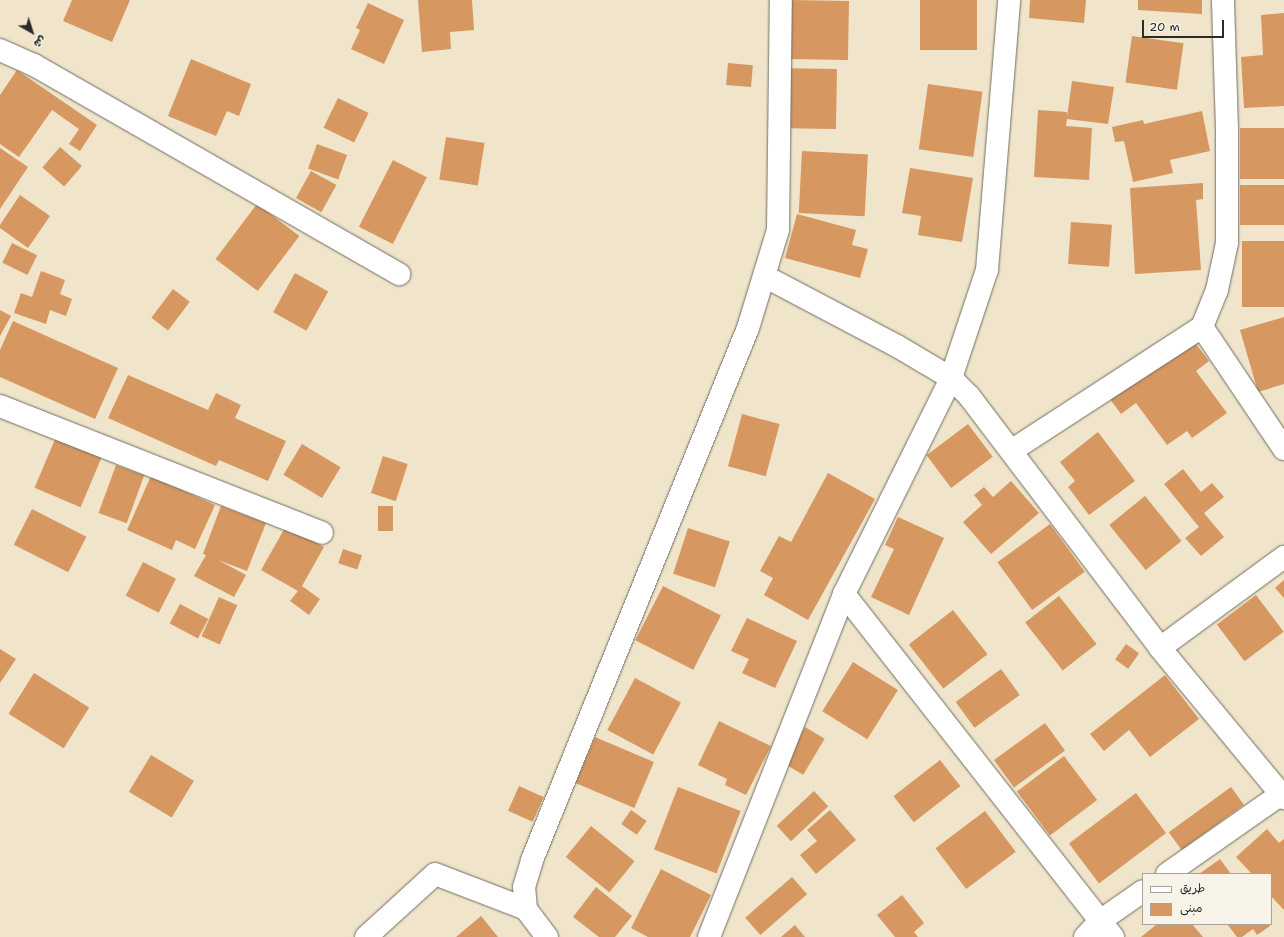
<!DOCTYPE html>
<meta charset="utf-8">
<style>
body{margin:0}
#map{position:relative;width:1284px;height:937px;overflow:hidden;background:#f0e5ca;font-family:"Shantell Sans","Playpen Sans Arabic",sans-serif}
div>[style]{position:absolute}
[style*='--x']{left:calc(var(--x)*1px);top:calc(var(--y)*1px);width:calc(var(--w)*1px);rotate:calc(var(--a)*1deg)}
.building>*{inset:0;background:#d69760;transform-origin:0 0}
.roads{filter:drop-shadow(0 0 1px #706c63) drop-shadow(0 0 1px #706c63)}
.street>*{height:22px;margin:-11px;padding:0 11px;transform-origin:11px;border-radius:11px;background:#fff}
span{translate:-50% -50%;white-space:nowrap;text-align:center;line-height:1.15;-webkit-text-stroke:4px #f7f3e8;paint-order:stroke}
.legend{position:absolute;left:1142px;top:873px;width:130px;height:52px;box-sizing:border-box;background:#f7f3e8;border:1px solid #a5a39c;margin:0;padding:5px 7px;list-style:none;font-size:12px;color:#2b2b2b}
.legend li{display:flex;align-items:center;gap:8px;height:20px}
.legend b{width:20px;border:1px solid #a5a39c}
.north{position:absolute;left:12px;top:12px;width:40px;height:40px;-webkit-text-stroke:3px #f7f3e8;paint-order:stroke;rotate:141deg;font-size:11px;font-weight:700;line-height:16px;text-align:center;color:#2b2b2b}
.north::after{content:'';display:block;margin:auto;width:14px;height:18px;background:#2b2b2b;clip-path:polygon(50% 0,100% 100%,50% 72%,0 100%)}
.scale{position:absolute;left:1142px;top:20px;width:82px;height:18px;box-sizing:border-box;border:2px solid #2b2b2b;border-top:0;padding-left:5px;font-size:12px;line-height:14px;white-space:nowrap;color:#2b2b2b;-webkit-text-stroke:3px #f7f3e8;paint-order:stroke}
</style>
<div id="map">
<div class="building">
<div style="clip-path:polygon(72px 0,130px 0,112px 42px,63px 21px)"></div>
<div style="clip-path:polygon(418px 0,472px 0,474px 30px,450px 32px,451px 49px,422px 52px)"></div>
<div style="left:790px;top:0;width:59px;height:59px;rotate:1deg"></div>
<div style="left:920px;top:0;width:57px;height:50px"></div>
<div style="clip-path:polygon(1030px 0,1086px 0,1084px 23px,1029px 18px)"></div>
<div style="clip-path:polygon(1138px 0,1202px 0,1202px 14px,1138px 10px)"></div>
<div style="clip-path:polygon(368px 3px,404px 20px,384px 64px,351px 49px,360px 30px,356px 28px)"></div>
<div style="clip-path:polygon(1284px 13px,1284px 106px,1244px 108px,1241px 57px,1263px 55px,1261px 15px)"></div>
<div style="left:1132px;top:36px;width:52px;height:47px;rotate:8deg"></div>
<div style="clip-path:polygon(191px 59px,251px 84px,239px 116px,227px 111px,216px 136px,168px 116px)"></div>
<div style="left:728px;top:63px;width:25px;height:22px;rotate:5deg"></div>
<div style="left:837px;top:69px;width:60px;height:49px;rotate:91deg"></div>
<div style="clip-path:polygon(17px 70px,97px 125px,80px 151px,69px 144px,79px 129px,52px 110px,19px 157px,0 144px,0 95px)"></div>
<div style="clip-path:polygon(1072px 81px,1114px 87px,1108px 124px,1067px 119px,1066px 126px,1092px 128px,1089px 180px,1034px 177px,1038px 110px,1067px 112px,1067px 117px)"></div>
<div style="left:928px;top:84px;width:55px;height:66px;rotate:8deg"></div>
<div style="left:338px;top:98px;width:34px;height:33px;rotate:26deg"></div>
<div style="clip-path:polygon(1202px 111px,1210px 151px,1170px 160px,1173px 173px,1133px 182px,1124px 141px,1115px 142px,1112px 127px,1143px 120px,1144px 124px)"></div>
<div style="left:1284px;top:128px;width:51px;height:44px;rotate:90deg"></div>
<div style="left:446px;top:137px;width:39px;height:43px;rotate:9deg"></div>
<div style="left:317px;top:144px;width:32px;height:26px;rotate:20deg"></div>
<div style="left:60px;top:147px;width:29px;height:27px;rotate:41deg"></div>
<div style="clip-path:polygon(0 148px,28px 167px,0 209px)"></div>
<div style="left:802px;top:151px;width:66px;height:62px;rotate:3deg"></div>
<div style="left:393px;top:160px;width:38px;height:75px;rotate:27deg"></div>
<div style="clip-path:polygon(910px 168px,973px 178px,962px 242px,918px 235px,921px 216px,902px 213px)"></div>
<div style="left:311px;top:171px;width:29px;height:31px;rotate:29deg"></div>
<div style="clip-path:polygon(1203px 183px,1203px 199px,1196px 200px,1201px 270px,1135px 274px,1130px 188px)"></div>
<div style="left:1284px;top:185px;width:40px;height:44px;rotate:90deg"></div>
<div style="clip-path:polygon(20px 195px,50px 216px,28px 248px,0 228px,0 225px)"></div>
<div style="left:257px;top:204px;width:53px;height:69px;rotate:37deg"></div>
<div style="clip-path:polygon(797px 214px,856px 230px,852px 245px,868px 249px,860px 278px,785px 258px)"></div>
<div style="left:1071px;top:222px;width:41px;height:42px;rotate:4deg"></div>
<div style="left:1284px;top:241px;width:66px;height:42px;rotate:90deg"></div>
<div style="left:12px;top:243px;width:28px;height:22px;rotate:26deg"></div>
<div style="clip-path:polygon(41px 271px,65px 280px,60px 294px,72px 299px,66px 316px,50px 310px,46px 324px,14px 313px,21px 293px,32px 297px)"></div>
<div style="left:295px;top:273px;width:38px;height:45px;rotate:29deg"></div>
<div style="left:173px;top:289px;width:21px;height:36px;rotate:37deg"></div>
<div style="clip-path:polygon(0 310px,11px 316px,0 336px)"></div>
<div style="clip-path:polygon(1284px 317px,1284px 384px,1258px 392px,1240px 330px)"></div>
<div style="clip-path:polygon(13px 321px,118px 368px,95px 419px,0 377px,0 350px)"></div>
<div style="clip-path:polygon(1193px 340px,1209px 361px,1196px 371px,1227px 413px,1192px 438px,1187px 431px,1167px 445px,1136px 403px,1121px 414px,1110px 399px)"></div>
<div style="clip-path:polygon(128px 375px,208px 410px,216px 393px,241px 405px,235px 418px,286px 441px,268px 481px,219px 460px,216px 466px,108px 418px)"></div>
<div style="left:742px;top:414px;width:39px;height:54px;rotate:15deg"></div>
<div style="left:968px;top:424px;width:41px;height:52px;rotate:53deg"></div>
<div style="clip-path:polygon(1098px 432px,1135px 481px,1089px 515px,1068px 487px,1075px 481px,1060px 462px)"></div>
<div style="left:56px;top:437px;width:50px;height:55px;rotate:23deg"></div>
<div style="left:302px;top:444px;width:45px;height:36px;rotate:31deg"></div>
<div style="left:383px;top:456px;width:26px;height:39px;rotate:18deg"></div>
<div style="left:116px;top:465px;width:30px;height:51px;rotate:20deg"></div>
<div style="clip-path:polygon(1183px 469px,1201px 492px,1212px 483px,1224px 497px,1204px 513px,1224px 537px,1201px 556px,1185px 538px,1199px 527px,1164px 484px)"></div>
<div style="clip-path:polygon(828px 473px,875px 499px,808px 620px,764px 595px,773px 578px,760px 571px,779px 536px,791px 542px)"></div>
<div style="clip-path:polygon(151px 476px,215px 505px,195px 549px,176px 540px,172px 550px,127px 530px)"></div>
<div style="clip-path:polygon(1011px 481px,1039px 513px,991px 554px,963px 522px,982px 505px,974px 495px,984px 487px,993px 497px)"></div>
<div style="left:1145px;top:496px;width:58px;height:46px;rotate:51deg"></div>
<div style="clip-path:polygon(221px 506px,266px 523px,247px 571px,218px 560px,246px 575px,234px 597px,194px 576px,206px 555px,203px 554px)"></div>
<div style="left:378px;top:506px;width:15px;height:25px"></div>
<div style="left:32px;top:509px;width:61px;height:40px;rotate:27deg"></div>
<div style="clip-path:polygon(898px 517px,944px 538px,909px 615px,871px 597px,894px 549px,885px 545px)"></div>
<div style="left:1050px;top:524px;width:59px;height:65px;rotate:54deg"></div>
<div style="clip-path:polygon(286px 526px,324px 547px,302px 586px,320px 599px,309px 615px,290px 601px,298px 591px,261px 570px)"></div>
<div style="left:688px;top:528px;width:44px;height:48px;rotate:18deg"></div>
<div style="left:343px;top:549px;width:20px;height:15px;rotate:18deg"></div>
<div style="left:143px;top:562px;width:37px;height:38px;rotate:27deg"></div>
<div style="clip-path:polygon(1284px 580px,1284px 598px,1275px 588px)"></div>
<div style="left:663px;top:586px;width:65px;height:61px;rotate:27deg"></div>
<div style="left:1256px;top:595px;width:46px;height:49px;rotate:53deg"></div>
<div style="left:1059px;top:596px;width:61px;height:43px;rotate:52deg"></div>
<div style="left:219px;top:597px;width:20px;height:43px;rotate:24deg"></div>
<div style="left:180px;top:604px;width:32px;height:22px;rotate:28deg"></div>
<div style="left:953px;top:610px;width:56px;height:56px;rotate:52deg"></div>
<div style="clip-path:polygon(747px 618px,797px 641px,775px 688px,742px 673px,749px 659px,731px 651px)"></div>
<div style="left:1126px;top:644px;width:16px;height:19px;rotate:35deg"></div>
<div style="clip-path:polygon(0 649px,16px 659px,0 683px)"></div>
<div style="left:853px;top:662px;width:53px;height:58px;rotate:32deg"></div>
<div style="left:1001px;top:669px;width:32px;height:56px;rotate:54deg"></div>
<div style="left:34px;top:673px;width:65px;height:48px;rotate:32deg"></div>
<div style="clip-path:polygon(1165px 675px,1199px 719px,1150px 757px,1129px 730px,1104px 751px,1090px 734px)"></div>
<div style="left:635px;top:678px;width:52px;height:59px;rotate:28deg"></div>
<div style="clip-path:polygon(719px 721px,771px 746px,746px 795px,725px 785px,727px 779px,698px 765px)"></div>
<div style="left:1045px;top:723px;width:34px;height:63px;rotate:54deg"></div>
<div style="left:805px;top:727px;width:23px;height:42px;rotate:31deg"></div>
<div style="left:595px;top:737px;width:64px;height:50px;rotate:23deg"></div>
<div style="left:151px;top:755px;width:50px;height:43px;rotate:31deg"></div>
<div style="left:1064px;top:756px;width:55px;height:59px;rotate:53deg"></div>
<div style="left:940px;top:760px;width:33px;height:59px;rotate:52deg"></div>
<div style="left:519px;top:786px;width:27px;height:27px;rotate:24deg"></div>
<div style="left:678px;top:787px;width:67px;height:67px;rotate:21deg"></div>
<div style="left:1231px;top:787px;width:22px;height:77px;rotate:54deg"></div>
<div style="left:814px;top:791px;width:21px;height:51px;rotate:47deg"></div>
<div style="left:1136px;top:793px;width:50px;height:84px;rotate:53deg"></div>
<div style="left:631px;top:810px;width:19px;height:17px;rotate:35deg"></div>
<div style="clip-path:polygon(830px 810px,856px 840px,816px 874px,800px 855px,817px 841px,807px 830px)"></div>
<div style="left:985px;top:811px;width:51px;height:62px;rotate:53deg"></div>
<div style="left:591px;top:826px;width:56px;height:40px;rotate:39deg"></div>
<div style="clip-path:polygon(1267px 829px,1279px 843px,1284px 839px,1284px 910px,1271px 896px,1271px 874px,1252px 874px,1236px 857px)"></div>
<div style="clip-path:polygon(1220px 859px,1231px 874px,1199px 874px)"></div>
<div style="clip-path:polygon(661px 869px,711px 895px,690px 937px,648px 937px,631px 928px)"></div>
<div style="left:792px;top:877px;width:23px;height:62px;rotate:49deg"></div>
<div style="clip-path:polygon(596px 887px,632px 916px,615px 937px,599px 937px,573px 917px)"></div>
<div style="clip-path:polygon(902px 895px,924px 923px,914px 932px,918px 937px,895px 937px,877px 915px)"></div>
<div style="clip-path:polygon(481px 916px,498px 937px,456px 937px)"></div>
<div style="clip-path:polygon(1157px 924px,1192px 924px,1203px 937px,1141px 937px)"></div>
<div style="clip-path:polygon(1227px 924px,1268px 924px,1270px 926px,1257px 935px,1253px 929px,1242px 937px,1237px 937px)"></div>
<div style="clip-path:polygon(795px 925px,805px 937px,781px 937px)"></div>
</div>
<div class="roads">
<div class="street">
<div style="--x:0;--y:50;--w:37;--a:24"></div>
<div style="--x:34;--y:65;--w:421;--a:29.8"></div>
<div style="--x:766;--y:277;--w:148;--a:27.8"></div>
<div style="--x:897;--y:346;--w:63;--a:30.7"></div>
<div style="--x:951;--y:378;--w:25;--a:45"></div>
<div style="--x:969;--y:396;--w:316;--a:52.8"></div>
<div style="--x:1160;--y:648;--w:195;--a:50.4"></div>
<div style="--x:1202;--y:327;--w:147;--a:56.1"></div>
<div style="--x:0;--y:406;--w:346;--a:21.5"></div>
<div style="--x:1011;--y:451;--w:228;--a:-33"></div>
<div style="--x:1202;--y:327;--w:40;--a:-68"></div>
<div style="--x:1217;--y:290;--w:48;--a:-78"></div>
<div style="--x:1227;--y:243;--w:114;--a:-90"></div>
<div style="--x:1227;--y:129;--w:129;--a:-91.8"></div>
<div style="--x:844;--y:594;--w:436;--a:51.9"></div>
<div style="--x:1160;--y:648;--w:154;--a:-36.3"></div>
<div style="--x:1167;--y:874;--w:143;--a:-35"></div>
<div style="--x:366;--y:937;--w:93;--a:-42.4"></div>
<div style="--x:435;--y:874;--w:97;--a:21"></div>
<div style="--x:547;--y:937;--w:35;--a:-127"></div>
<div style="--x:526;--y:909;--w:22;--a:-95"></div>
<div style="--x:524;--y:887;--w:28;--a:-73"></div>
<div style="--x:532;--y:860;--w:574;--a:-67.9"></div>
<div style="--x:748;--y:328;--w:102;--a:-73"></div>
<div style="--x:778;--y:230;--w:230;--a:-89.3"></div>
<div style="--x:709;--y:937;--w:369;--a:-68.5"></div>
<div style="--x:844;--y:594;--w:241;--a:-63.6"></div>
<div style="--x:951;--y:378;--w:114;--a:-71.6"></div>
<div style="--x:987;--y:270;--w:271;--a:-85.3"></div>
<div style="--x:1085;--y:937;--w:22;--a:-47"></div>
<div style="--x:1100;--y:921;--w:52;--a:-34.9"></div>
</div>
</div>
<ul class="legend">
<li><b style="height:5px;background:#fff"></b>طريق</li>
<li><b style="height:11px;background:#d69760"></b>مبنى</li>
</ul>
<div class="north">ش</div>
<div class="scale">20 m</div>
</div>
